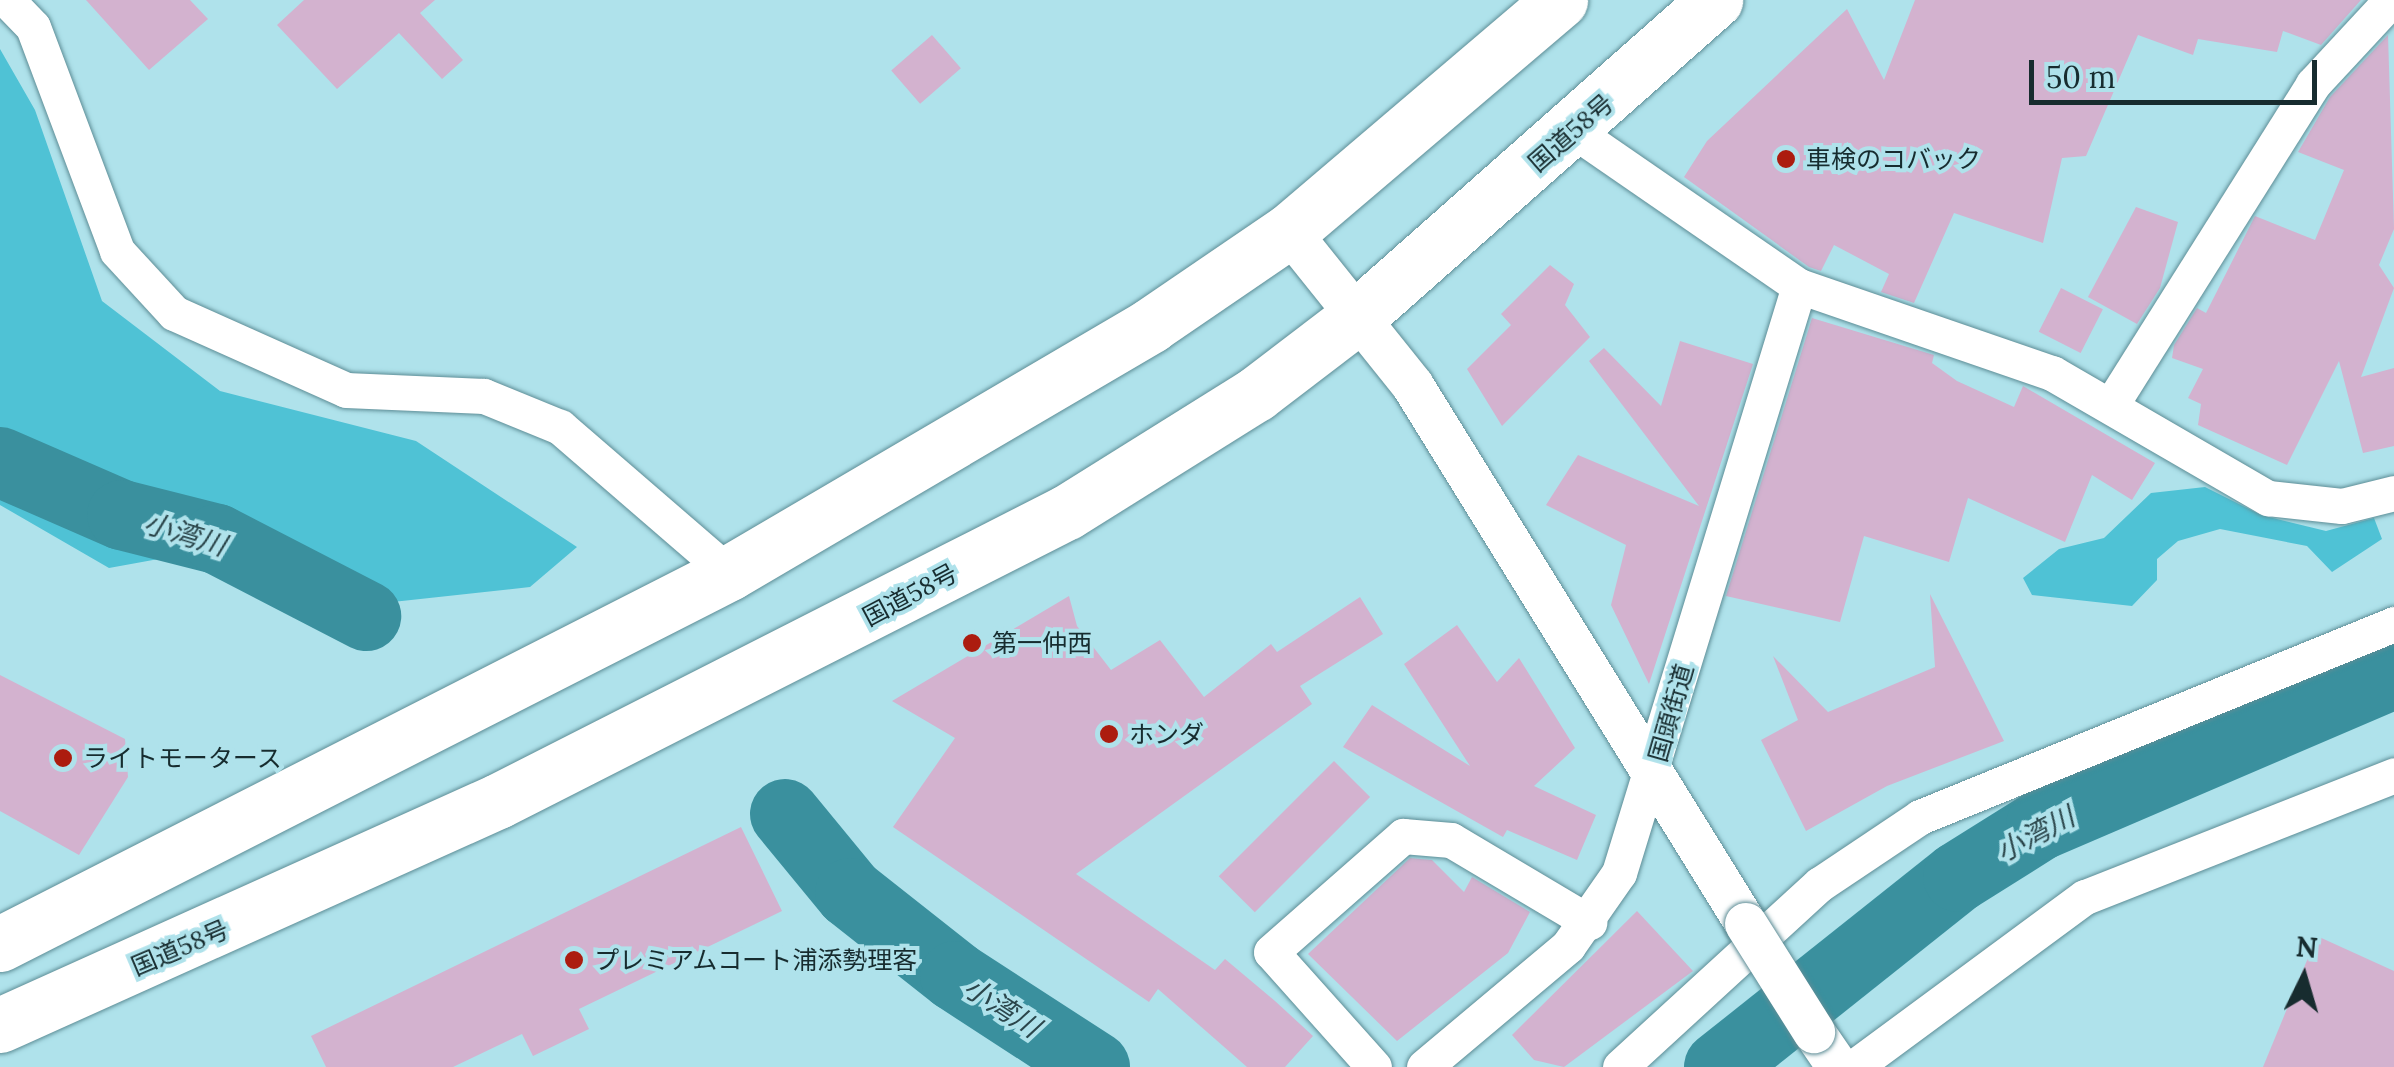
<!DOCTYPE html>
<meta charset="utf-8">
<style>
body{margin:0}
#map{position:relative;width:2394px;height:1067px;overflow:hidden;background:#afe2eb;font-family:Lora,"Noto Sans JP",serif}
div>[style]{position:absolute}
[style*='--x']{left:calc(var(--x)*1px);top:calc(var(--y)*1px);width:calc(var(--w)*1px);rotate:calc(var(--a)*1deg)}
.green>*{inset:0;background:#4fc2d5}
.river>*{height:70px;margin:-35px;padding:0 35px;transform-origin:35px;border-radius:35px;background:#3a909e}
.building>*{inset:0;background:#d3b2cf;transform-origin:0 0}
.roads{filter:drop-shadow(0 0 2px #5d8d96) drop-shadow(0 0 2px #5d8d96)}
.minor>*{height:35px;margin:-17.5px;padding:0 17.5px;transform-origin:17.5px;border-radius:17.5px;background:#fff}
.tertiary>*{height:42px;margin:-21px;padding:0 21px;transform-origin:21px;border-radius:21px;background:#fff}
.trunk>*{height:55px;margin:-27.5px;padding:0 27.5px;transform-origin:27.5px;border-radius:27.5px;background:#fff}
.bridges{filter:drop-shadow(0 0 2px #5d8d96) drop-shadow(0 0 2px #5d8d96)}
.tertiary-bridge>*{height:42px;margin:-21px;padding:0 21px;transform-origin:21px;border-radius:21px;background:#fff}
.dots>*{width:28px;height:28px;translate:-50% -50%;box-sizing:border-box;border:5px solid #afe2eb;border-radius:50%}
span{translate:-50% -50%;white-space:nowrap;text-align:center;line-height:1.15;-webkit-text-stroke:8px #afe2eb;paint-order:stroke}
.street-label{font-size:25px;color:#172c2f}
.poi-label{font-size:25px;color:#172c2f}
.left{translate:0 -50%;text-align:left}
.water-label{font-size:28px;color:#2b464b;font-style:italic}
.north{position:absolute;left:2254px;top:927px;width:100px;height:100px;-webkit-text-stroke:8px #afe2eb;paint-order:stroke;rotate:5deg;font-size:28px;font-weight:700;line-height:40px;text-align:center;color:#172c2f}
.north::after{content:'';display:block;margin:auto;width:35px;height:45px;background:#172c2f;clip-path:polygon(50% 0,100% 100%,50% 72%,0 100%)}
.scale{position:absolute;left:2029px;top:60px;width:288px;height:45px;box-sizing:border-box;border:5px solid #172c2f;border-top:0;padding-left:12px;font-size:30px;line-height:35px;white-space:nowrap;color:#172c2f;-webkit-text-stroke:8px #afe2eb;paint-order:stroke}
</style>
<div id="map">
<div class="green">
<div style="clip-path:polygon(0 49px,35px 110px,102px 301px,220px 391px,416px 441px,577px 547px,530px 587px,365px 605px,175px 556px,109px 568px,0 505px)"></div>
<div style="clip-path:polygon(2205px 487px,2261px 515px,2326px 531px,2374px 518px,2382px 539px,2332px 572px,2307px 546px,2220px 529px,2178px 541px,2157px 559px,2157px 580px,2132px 606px,2032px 595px,2023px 578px,2059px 549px,2104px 538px,2151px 493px)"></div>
</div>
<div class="river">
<div style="--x:0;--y:462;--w:133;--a:23.5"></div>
<div style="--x:122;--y:515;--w:98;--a:14.2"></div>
<div style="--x:217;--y:539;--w:168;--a:27.3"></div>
<div style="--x:785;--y:814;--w:102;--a:50.6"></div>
<div style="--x:850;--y:893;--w:134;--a:38.3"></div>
<div style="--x:955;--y:976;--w:167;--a:33"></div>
<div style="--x:1719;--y:1067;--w:305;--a:-38.5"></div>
<div style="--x:1958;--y:877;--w:98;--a:-32.1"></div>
<div style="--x:2041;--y:825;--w:384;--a:-23.2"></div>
</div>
<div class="building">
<div style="clip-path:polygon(86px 0,190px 0,208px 19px,149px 70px)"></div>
<div style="clip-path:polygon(304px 0,435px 0,420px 13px,463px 60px,442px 79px,399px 33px,337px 89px,277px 25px)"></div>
<div style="clip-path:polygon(1915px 0,2361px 0,2321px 45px,2283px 31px,2277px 52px,2198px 39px,2193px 55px,2138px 35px,2086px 156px,2062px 158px,2043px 243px,1954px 213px,1914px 303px,1881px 292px,1889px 274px,1834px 245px,1821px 271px,1809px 267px,1684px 177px,1707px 141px,1847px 9px,1884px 80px)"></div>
<div style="left:932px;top:35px;width:44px;height:54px;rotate:49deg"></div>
<div style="clip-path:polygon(2388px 35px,2394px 229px,2379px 265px,2394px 288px,2361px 377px,2394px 368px,2394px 446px,2363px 453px,2339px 361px,2287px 465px,2198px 425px,2201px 404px,2188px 398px,2203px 369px,2172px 358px,2174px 345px,2197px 308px,2206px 313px,2255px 216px,2315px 240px,2344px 170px,2298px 152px,2330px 97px)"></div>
<div style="clip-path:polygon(2136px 207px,2178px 222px,2160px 288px,2137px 324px,2088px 297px)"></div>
<div style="clip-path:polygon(1550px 265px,1574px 284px,1565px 305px,1590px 337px,1502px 426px,1467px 369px,1511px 325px,1501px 314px)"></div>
<div style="left:2061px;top:288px;width:47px;height:49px;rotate:27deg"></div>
<div style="clip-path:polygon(1812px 318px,1934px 355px,1932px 363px,1957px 381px,2014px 407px,2023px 386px,2155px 463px,2132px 500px,2092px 475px,2065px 542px,1968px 498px,1949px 562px,1864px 536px,1840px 622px,1726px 596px)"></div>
<div style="clip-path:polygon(1680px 341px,1753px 364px,1649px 684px,1611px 605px,1626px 545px,1546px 505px,1578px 455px,1699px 506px,1589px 361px,1604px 348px,1661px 406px)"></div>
<div style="clip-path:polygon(1930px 594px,2004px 741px,1887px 786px,1806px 831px,1761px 740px,1798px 720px,1773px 656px,1828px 712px,1935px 667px)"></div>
<div style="clip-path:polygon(1069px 596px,1077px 626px,1111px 670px,1160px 640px,1204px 697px,1271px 644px,1277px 652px,1360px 597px,1383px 634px,1300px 686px,1312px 704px,1076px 874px,1215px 970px,1225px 959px,1275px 1001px,1313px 1036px,1285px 1067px,1247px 1067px,1158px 989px,1149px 1002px,893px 827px,955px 738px,892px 701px)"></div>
<div style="clip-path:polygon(1457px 625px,1497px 682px,1519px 658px,1575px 748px,1534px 786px,1596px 815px,1577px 860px,1507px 830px,1503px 837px,1343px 747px,1372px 705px,1470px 766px,1404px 664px)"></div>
<div style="clip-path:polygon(0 675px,125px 739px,128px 777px,79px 855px,0 811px)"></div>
<div style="left:1334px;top:761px;width:51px;height:163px;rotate:45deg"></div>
<div style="clip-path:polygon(741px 827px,782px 911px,579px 1009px,589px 1029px,533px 1056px,522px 1034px,453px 1067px,326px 1067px,311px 1036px)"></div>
<div style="clip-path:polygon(1410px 858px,1432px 860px,1464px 892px,1472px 877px,1530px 912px,1508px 953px,1397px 1041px,1308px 954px)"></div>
<div style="clip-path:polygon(1637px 911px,1693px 971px,1564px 1067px,1534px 1060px,1512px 1035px)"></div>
<div style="clip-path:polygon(2317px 936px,2394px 971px,2394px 1067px,2263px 1067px)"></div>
</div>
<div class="roads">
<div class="minor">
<div style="--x:7;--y:0;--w:37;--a:46"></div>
<div style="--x:33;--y:27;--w:239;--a:69.4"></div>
<div style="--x:117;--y:251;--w:84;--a:47.4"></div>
<div style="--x:174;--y:313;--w:188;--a:24.1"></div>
<div style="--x:346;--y:390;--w:138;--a:2.5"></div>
<div style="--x:484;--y:396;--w:82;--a:22.2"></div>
<div style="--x:560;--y:427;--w:223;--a:40.8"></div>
<div style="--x:1574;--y:131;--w:273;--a:34.6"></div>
<div style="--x:1799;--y:286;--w:268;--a:19"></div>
<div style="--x:2052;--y:373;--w:250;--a:30.1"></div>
<div style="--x:2268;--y:498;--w:74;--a:6.2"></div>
<div style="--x:2342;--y:506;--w:54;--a:-14"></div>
<div style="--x:2111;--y:405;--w:379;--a:-57.8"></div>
<div style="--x:2313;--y:84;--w:115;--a:-47.1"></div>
<div style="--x:1374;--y:1067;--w:154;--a:-131.8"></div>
<div style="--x:1271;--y:952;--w:176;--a:-41.3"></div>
<div style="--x:1403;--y:836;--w:48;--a:4.8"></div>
<div style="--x:1451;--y:840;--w:161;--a:30.7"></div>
<div style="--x:1424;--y:1067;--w:188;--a:-40"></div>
<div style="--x:1568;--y:946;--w:89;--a:-55.1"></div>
<div style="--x:1619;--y:873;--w:614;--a:-72.95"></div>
<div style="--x:1620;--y:1067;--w:271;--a:-42.5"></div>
<div style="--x:1820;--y:884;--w:120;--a:-33.8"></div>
<div style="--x:1920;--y:817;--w:512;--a:-22.15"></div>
<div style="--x:1854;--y:1067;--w:287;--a:-36.4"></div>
<div style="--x:2085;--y:897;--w:332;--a:-21.5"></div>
</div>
<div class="tertiary">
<div style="--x:1289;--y:231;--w:198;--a:51.3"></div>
<div style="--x:1413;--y:386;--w:633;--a:58.24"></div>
<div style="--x:1814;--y:1032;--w:42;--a:55.6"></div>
</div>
<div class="trunk">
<div style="--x:0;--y:944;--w:818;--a:-26.97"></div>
<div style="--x:729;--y:573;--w:489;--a:-30.4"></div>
<div style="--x:1151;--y:325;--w:167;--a:-34.3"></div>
<div style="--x:1289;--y:231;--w:356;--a:-40.4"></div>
<div style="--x:0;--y:1025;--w:546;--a:-24.22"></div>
<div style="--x:498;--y:801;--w:638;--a:-26.93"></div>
<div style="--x:1067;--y:512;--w:223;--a:-32"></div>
<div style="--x:1256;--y:394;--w:128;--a:-37.4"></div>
<div style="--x:1358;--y:316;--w:477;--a:-41.5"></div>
</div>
</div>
<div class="bridges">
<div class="tertiary-bridge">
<div style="--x:1746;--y:924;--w:128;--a:57.8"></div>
</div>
</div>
<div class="dots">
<div style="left:1786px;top:159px;background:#ac1c0f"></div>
<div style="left:972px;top:643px;background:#ac1c0f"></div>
<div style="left:1109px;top:734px;background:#ac1c0f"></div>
<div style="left:63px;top:758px;background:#ac1c0f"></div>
<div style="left:574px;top:960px;background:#ac1c0f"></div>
</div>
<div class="street-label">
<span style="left:1571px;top:133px;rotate:-41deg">国道58号</span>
<span style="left:910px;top:595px;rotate:-28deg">国道58号</span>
<span style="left:1671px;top:713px;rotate:-74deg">国頭街道</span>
<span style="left:180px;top:948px;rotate:-23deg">国道58号</span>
</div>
<div class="poi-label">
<span class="left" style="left:1806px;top:159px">車検のコバック</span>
<span class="left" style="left:992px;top:643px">第一仲西</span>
<span class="left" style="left:1129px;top:734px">ホンダ</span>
<span class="left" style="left:83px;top:758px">ライトモータース</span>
<span class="left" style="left:594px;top:960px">プレミアムコート浦添勢理客</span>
</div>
<div class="water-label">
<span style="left:185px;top:534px;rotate:17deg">小湾川</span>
<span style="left:2035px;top:834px;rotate:-28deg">小湾川</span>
<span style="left:1002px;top:1007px;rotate:33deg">小湾川</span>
</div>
<div class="north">N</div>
<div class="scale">50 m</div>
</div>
